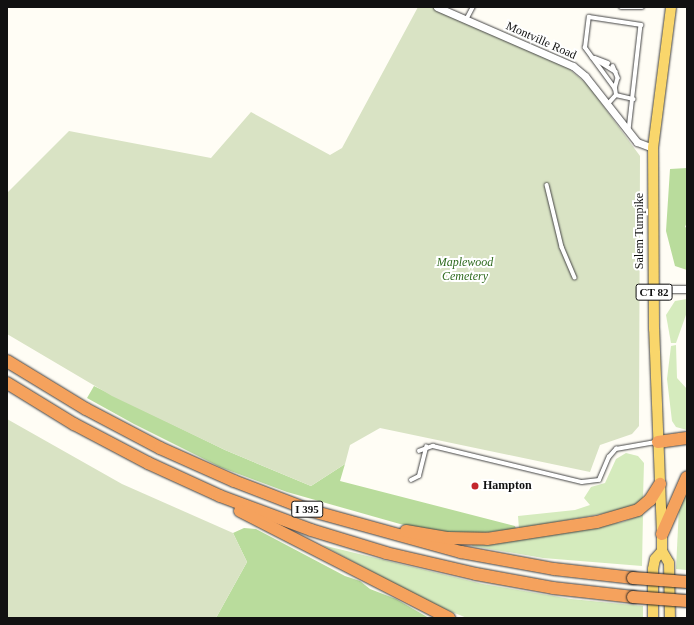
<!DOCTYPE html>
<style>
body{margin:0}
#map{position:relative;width:694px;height:625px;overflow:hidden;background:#fffdf5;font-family:Georgia,serif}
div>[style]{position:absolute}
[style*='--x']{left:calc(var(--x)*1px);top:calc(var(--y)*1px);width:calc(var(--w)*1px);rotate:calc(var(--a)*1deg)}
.green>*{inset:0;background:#d5ebbd}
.forest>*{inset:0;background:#b9dc9c}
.cemetery>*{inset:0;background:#d9e3c4}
.roads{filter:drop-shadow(0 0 1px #444) drop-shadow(0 0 1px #444)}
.lane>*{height:3.5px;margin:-1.75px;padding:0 1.75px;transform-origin:1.75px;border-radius:1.75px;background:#fff}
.street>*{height:7px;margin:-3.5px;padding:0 3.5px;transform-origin:3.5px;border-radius:3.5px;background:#fff}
.primary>*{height:10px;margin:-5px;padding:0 5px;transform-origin:5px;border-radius:5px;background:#f9d66b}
.highway>*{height:12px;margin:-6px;padding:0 6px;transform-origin:6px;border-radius:6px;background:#f5a25d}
.bridges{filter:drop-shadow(0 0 1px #222) drop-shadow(0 0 1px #222)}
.highway-bridge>*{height:12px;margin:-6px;padding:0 6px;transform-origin:6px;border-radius:6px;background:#f5a25d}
.dots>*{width:11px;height:11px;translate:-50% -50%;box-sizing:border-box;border:2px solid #fff;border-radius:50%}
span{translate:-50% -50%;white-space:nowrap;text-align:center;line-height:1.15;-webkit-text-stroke:4px #fff;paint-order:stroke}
.shield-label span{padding:1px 3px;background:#fff;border:1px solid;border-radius:3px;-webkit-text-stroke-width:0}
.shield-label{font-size:11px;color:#111;font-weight:700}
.street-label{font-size:12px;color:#111}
.park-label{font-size:12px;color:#2f6b1f;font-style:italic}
.poi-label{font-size:12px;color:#111;font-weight:700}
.left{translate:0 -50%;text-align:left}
.frame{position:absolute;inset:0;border:8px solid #111;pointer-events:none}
</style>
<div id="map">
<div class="green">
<div style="clip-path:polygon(687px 299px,687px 312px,676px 343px,671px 343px,666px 315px,675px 301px)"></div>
<div style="clip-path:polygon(676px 345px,677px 378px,687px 389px,687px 430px,676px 427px,672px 421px,667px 379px,671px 346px)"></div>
<div style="clip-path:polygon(626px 453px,638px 456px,644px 463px,643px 498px,638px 504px,622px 510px,519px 529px,518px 516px,575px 510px,590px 505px,584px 498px,591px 487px,605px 483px,616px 459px)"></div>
<div style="clip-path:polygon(687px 487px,687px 570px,676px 569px,679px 507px)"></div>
<div style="clip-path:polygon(643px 514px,642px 566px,543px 558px,472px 546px,473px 543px,482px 544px,623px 522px)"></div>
<div style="clip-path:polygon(322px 545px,483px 584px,571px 599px,643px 606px,643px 618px,467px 618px,432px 604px)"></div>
</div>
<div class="forest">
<div style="clip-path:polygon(687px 168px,687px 222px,685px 227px,687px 228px,687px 270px,675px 266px,666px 231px,670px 169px)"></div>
<div style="clip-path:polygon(94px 386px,225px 450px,311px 486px,345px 464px,340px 481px,515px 526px,516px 529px,473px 534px,442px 532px,400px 524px,287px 492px,220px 467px,134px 424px,87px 398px)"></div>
<div style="clip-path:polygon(244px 528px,256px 529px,345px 576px,360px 581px,370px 589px,396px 599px,429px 618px,216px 618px,247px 562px,233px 533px)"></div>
</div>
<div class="cemetery">
<div style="clip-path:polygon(418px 7px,431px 7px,568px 68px,588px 85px,640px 156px,639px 426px,632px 434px,600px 445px,590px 472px,380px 428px,350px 445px,345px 464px,311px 486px,225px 450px,112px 396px,7px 334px,7px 193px,69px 131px,211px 158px,251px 112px,330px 155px,342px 148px)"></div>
<div style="clip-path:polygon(7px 419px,122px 484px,233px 533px,247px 562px,216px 618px,7px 618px)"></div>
</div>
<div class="roads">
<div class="lane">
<div style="--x:621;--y:7;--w:21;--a:0"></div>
<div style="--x:466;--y:20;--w:15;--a:-62"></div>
<div style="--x:592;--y:57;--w:28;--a:32"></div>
<div style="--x:595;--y:58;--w:14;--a:21"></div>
<div style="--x:613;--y:66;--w:13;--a:67"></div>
<div style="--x:618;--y:78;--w:11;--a:105"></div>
<div style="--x:616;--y:95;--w:18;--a:13"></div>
<div style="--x:607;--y:105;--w:13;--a:-48"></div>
<div style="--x:616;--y:95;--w:6;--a:-99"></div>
<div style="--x:615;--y:89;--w:51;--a:-126.2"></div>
<div style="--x:585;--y:48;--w:31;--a:-83"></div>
<div style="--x:589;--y:17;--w:53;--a:8.7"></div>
<div style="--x:641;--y:25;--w:106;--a:96.5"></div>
<div style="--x:547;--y:185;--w:64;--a:76.4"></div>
<div style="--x:562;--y:247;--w:33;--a:67"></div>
<div style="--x:419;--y:451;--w:15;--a:-20"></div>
<div style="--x:433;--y:446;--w:153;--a:13.6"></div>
<div style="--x:582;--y:482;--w:17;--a:-7"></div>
<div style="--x:599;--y:480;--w:25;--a:-67"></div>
<div style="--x:609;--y:457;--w:11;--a:-49"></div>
<div style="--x:616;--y:449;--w:40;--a:-10"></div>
<div style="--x:411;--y:480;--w:9;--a:-27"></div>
<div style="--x:419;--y:476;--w:30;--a:-76"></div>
</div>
<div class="street">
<div style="--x:437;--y:7;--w:148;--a:23.5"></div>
<div style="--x:573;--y:66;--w:16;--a:40"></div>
<div style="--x:585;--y:76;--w:84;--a:51.8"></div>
<div style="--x:637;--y:142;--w:17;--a:21"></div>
<div style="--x:654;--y:289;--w:33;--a:0"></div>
</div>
<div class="primary">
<div style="--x:662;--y:551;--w:14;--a:60"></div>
<div style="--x:669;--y:563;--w:55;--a:89"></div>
<div style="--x:653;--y:618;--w:49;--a:-90"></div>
<div style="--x:653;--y:569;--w:10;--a:-79"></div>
<div style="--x:655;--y:559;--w:11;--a:-49"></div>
<div style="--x:662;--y:551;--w:17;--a:-90"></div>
<div style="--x:662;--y:534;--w:205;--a:-92.2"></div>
<div style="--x:654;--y:329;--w:181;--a:-90.3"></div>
<div style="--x:653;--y:148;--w:142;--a:-82.7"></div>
</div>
<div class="highway">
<div style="--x:7;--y:361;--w:92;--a:31.3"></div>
<div style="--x:86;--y:409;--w:84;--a:27.8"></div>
<div style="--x:160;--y:448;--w:81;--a:24"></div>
<div style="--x:234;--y:481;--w:84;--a:21"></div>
<div style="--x:312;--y:511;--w:155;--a:15.4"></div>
<div style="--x:461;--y:552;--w:95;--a:10.4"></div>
<div style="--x:554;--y:569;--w:80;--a:6.5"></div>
<div style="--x:7;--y:383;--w:79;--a:31.5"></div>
<div style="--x:74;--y:424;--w:84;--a:27.8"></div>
<div style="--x:148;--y:463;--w:79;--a:24.6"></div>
<div style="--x:220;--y:496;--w:97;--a:20.5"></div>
<div style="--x:311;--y:530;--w:78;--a:17"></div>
<div style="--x:386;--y:553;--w:92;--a:13.1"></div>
<div style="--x:476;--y:574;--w:78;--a:10.3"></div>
<div style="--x:553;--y:588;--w:81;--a:6.4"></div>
<div style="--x:658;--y:442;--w:29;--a:-8"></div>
<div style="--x:240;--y:511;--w:235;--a:27.1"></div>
<div style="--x:406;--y:531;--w:43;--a:9.5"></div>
<div style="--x:448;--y:538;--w:39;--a:1"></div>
<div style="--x:487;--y:539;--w:111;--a:-8.8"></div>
<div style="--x:597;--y:522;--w:43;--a:-16.3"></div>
<div style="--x:638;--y:510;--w:16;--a:-40"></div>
<div style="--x:650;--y:500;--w:19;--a:-58"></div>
<div style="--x:662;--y:534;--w:62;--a:-66.3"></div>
</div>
</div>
<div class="bridges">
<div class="highway-bridge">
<div style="--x:633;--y:578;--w:54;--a:4.2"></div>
<div style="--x:633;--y:597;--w:54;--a:4.2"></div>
</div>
</div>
<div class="dots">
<div style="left:475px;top:486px;background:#c4262e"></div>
</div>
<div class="shield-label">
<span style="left:654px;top:292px">CT 82</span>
<span style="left:307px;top:509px">I 395</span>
</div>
<div class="street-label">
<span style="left:541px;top:41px;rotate:24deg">Montville Road</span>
<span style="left:640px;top:231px;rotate:-90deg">Salem Turnpike</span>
</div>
<div class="park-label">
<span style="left:465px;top:270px">Maplewood<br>Cemetery</span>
</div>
<div class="poi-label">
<span class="left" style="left:483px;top:486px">Hampton</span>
</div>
<div class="frame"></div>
</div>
